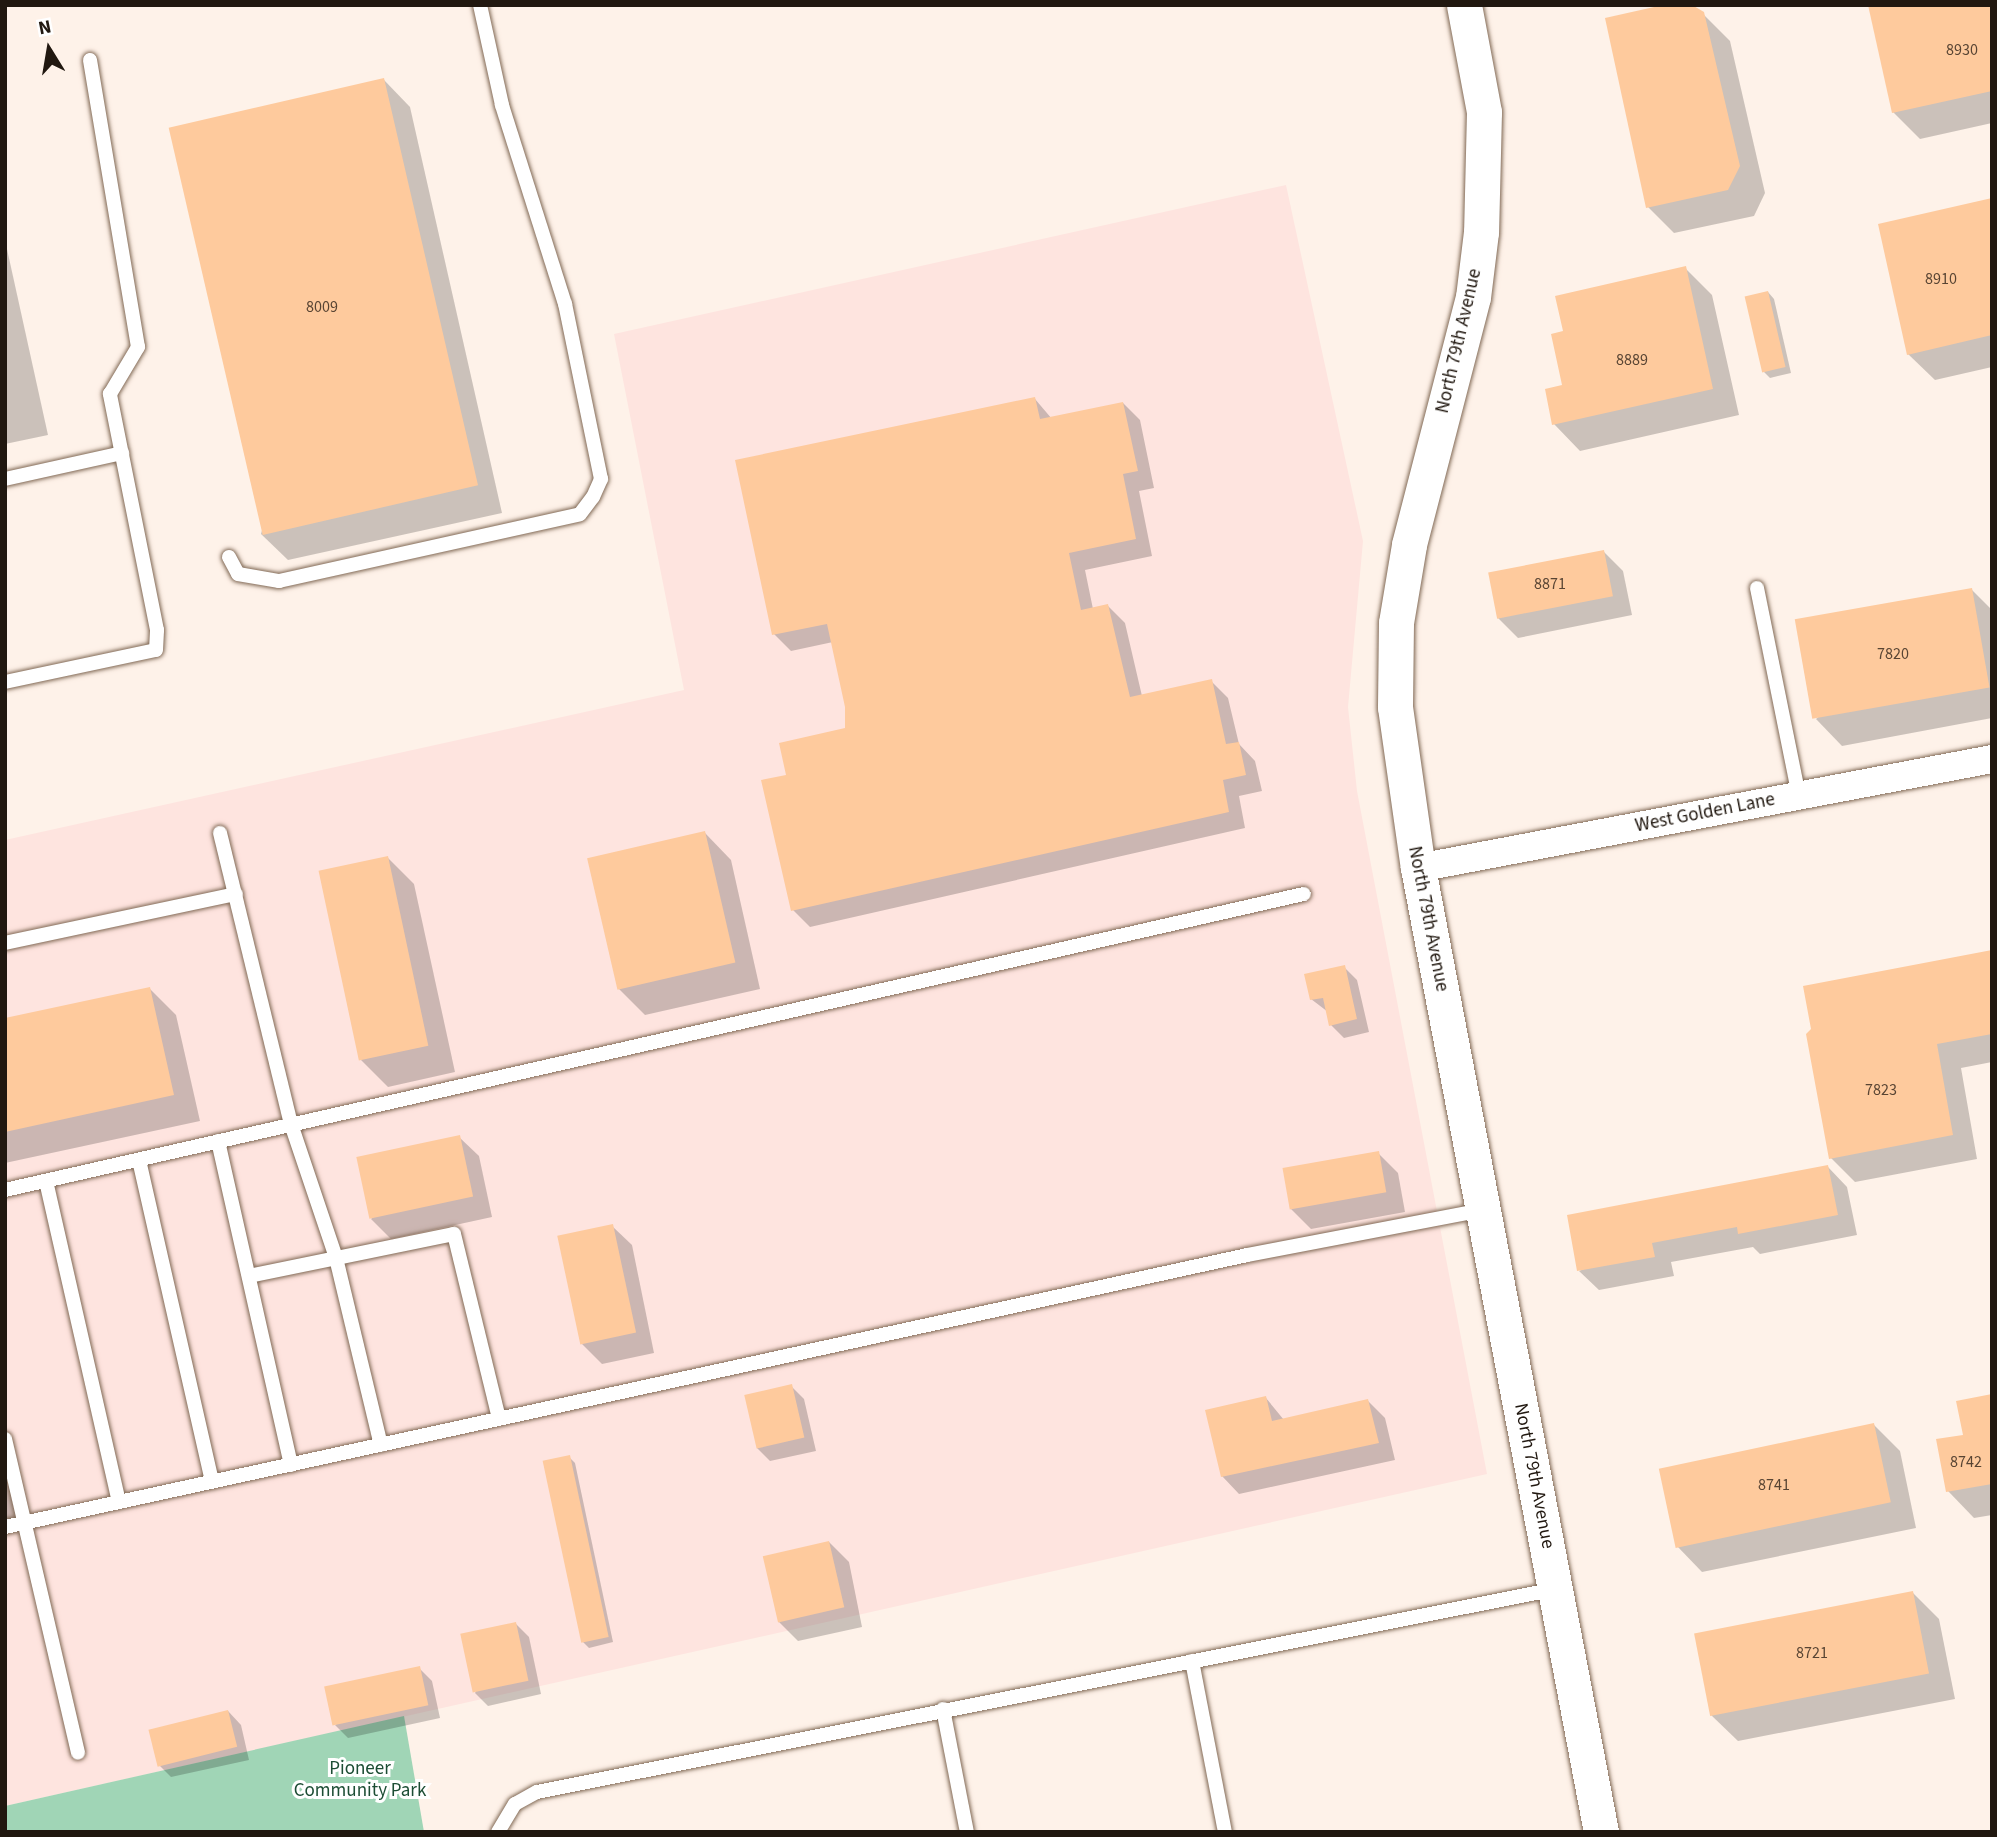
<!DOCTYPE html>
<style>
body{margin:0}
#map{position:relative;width:1997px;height:1837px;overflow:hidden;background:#fef2e9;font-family:"Source Sans 3",sans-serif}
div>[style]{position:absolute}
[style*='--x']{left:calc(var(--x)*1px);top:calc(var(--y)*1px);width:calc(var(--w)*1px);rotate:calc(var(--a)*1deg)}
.commercial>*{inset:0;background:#fee4df}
.green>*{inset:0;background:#a0d5b6}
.shadow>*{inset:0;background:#0003}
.building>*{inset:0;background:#feca9d;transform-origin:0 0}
.roads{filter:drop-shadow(0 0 2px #816955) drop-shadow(0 0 2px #816955)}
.service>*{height:14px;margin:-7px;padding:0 7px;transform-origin:7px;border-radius:7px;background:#fff}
.minor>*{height:28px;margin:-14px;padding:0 14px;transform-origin:14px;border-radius:14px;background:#fff}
.tertiary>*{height:35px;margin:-17.5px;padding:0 17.5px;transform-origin:17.5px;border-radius:17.5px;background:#fff}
span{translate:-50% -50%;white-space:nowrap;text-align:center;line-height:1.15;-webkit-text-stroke:6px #fff;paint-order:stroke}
.number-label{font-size:16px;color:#584433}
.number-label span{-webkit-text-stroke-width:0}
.street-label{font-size:19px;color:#211810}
.park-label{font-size:19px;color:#1c4d34}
.frame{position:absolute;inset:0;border:7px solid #211810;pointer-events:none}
.north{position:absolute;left:14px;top:14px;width:70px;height:70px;-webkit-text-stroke:5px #fff;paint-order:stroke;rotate:349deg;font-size:19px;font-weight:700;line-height:28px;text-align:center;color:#211810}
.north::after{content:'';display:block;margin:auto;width:24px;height:32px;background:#211810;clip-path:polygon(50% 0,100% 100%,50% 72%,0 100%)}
</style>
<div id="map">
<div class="commercial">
<div style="clip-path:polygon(1286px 185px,1363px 541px,1348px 707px,1357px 791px,1487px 1474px,5px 1806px,5px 840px,684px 690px,614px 334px)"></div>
</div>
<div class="green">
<div style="clip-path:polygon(404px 1716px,424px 1832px,5px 1832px,5px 1806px)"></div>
</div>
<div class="shadow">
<div style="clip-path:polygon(1992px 5px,1992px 123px,1920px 139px,1893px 112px)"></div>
<div style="clip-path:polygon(1703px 14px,1730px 41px,1765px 193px,1754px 216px,1674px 233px,1648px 207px)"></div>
<div style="clip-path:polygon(384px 80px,410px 107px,502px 513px,288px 560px,261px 534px)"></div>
<div style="clip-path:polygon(1992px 200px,1992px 367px,1935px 380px,1908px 354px)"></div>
<div style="clip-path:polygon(5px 240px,48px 435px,5px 444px)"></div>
<div style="clip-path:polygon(1685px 268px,1712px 295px,1739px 415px,1580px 451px,1554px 424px,1564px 387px,1565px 333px)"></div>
<div style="clip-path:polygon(1768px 292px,1774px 299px,1791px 373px,1770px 378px,1764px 372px)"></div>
<div style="clip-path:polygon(1035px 399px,1052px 419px,1123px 403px,1140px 420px,1154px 488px,1139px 491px,1152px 556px,1085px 570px,1093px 609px,1108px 606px,1125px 623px,1142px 696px,1211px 681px,1228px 698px,1239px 744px,1255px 761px,1262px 791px,1239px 796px,1245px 828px,810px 927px,793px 910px,788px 776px,846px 730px,846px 707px,833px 642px,791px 651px,774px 634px)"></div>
<div style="clip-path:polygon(1603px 551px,1623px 571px,1632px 615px,1518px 638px,1498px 618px)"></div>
<div style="clip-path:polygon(1971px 589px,1992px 610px,1992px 718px,1842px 746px,1816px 719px)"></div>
<div style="clip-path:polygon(705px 833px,731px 860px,760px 989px,645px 1015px,618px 988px)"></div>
<div style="clip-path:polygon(388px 858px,414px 884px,455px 1072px,388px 1087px,361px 1060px)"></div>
<div style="clip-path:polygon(1992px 952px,1992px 1062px,1961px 1068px,1977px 1159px,1855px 1182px,1831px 1158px)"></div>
<div style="clip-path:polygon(1344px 967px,1357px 980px,1369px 1032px,1344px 1038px,1331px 1025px,1328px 1012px,1311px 999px)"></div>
<div style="clip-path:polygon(150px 989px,176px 1015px,200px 1121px,5px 1163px,5px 1020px)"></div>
<div style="clip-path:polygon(459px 1137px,479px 1156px,492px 1217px,391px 1239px,371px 1219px)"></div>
<div style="clip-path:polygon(1378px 1153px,1398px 1173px,1405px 1212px,1311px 1229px,1291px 1209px)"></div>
<div style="clip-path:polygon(1828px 1167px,1847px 1187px,1857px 1235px,1760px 1254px,1753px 1247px,1671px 1262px,1674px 1276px,1599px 1290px,1579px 1271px)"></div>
<div style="clip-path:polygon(612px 1226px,632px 1245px,654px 1353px,602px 1364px,582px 1344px)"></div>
<div style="clip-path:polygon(791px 1386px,804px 1399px,816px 1451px,770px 1461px,757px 1448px)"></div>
<div style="clip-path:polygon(1992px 1396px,1992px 1515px,1974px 1518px,1948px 1491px,1965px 1436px)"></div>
<div style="clip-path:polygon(1266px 1398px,1284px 1420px,1368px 1401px,1385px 1418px,1395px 1460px,1239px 1494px,1222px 1476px)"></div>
<div style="clip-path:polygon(1874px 1425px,1900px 1451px,1916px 1528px,1702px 1572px,1676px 1545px)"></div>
<div style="clip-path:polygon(5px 1453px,20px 1519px,5px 1522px)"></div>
<div style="clip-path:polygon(569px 1457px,575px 1463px,613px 1642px,589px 1648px,583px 1642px)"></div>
<div style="clip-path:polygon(829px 1542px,849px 1562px,862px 1627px,798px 1641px,778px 1621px)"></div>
<div style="clip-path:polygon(1913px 1593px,1939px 1619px,1955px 1699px,1738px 1741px,1711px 1715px)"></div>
<div style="clip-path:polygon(516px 1624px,529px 1637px,541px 1694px,488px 1706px,475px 1693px)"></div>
<div style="clip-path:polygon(419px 1668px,432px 1681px,440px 1718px,348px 1738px,335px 1725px)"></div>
<div style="clip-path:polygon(228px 1711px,241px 1725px,249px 1760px,171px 1777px,158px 1764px)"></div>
</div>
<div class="building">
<div style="clip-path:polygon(1663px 5px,1692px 5px,1704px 12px,1740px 166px,1728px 190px,1646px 208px,1605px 18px)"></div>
<div style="clip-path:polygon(1868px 5px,1992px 5px,1992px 91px,1892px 113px)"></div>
<div style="left:384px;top:78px;width:418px;height:221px;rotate:77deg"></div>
<div style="clip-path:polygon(1992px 198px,1992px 335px,1907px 355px,1878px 224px)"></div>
<div style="clip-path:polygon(1686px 266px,1713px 389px,1552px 425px,1545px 389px,1562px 385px,1551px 334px,1563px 331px,1555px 296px)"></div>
<div style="left:1768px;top:291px;width:78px;height:24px;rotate:77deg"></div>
<div style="clip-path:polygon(1035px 397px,1040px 419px,1123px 402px,1138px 471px,1123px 474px,1136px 539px,1069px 553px,1081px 610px,1108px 604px,1130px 697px,1212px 679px,1226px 744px,1239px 742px,1246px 775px,1223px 780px,1229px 812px,791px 911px,761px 780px,786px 775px,779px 743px,845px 728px,845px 707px,827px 624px,772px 635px,735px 460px)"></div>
<div style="left:1604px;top:550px;width:47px;height:118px;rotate:79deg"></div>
<div style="left:1972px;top:588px;width:101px;height:180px;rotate:80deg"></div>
<div style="left:705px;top:831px;width:135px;height:121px;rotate:77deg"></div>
<div style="left:388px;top:856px;width:194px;height:71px;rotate:78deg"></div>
<div style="clip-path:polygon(1992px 950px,1992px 1034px,1937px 1044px,1953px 1135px,1829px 1159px,1806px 1034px,1811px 1029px,1803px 986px)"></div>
<div style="clip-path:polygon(1345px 965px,1357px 1019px,1329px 1026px,1323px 998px,1310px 1000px,1304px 974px)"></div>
<div style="clip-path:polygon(150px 987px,174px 1095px,5px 1132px,5px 1018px)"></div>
<div style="left:460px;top:1135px;width:63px;height:106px;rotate:78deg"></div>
<div style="left:1379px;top:1151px;width:42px;height:98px;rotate:80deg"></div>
<div style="clip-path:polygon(1828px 1165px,1838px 1215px,1738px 1234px,1737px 1227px,1652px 1243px,1655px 1257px,1577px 1271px,1567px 1215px)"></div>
<div style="left:613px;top:1224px;width:111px;height:57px;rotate:78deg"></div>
<div style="left:792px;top:1384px;width:55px;height:49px;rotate:77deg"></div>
<div style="clip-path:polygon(1992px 1394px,1992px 1484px,1946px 1492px,1936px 1439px,1963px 1435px,1956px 1401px)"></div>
<div style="clip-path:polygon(1266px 1396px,1272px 1421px,1368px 1399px,1379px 1443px,1221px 1477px,1205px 1410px)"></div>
<div style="left:1874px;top:1423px;width:81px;height:220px;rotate:78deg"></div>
<div style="left:570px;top:1455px;width:186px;height:28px;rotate:78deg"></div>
<div style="left:829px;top:1541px;width:68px;height:68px;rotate:77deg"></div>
<div style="left:1913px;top:1591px;width:84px;height:223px;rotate:79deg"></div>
<div style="left:516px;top:1622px;width:60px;height:57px;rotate:78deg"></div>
<div style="left:420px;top:1666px;width:40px;height:98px;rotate:78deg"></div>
<div style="left:228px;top:1710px;width:38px;height:82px;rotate:76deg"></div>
</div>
<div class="roads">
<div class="service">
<div style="--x:5;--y:479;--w:120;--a:-12.5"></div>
<div style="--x:229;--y:557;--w:19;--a:62"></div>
<div style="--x:238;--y:574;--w:42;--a:9.7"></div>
<div style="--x:279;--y:581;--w:308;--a:-12.5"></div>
<div style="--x:580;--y:514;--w:21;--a:-53"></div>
<div style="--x:593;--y:497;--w:20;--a:-66"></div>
<div style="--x:601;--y:479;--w:179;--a:-101.6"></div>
<div style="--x:565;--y:304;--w:209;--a:-107.6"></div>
<div style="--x:502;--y:105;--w:102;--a:-102.4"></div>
<div style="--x:1757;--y:588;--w:212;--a:78.6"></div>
<div style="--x:5;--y:682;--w:154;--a:-12"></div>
<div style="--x:156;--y:650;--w:20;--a:-87"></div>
<div style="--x:157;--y:630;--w:241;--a:-101.3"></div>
<div style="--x:110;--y:394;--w:55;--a:-59.2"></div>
<div style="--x:138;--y:347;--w:291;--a:-99.5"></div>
<div style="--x:220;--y:833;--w:300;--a:76.3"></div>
<div style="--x:291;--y:1124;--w:141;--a:71.4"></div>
<div style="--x:336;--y:1258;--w:192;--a:76.5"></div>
<div style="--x:5;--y:943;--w:236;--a:-12"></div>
<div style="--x:218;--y:1141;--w:332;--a:77.3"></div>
<div style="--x:139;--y:1160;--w:329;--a:77.2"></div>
<div style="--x:46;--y:1181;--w:329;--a:77.2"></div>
<div style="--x:5;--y:1190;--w:1332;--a:-12.84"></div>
<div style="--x:249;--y:1276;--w:209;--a:-11.6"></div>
<div style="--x:454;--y:1234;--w:190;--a:76.3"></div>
<div style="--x:5;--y:1439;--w:322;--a:76.9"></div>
<div style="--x:5;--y:1527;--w:1271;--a:-12.35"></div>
<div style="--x:1247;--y:1255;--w:239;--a:-10.8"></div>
<div style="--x:1192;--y:1661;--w:174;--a:79.1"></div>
<div style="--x:943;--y:1709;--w:125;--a:79"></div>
<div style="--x:498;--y:1832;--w:33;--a:-59"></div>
<div style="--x:515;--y:1804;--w:25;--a:-29"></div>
<div style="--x:537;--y:1792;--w:1039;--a:-11.27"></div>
</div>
<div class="minor">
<div style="--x:1418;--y:868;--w:584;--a:-10.75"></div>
</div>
<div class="tertiary">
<div style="--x:1464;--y:5;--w:109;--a:79.4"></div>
<div style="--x:1484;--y:112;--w:120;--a:91.4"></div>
<div style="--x:1481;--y:232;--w:65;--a:97"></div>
<div style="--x:1473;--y:297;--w:256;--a:104.5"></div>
<div style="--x:1409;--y:545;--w:79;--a:99.5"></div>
<div style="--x:1396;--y:623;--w:84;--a:90.7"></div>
<div style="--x:1395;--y:707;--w:163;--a:81.9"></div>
<div style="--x:1418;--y:868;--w:981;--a:79.25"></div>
</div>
</div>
<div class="number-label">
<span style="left:1962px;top:50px">8930</span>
<span style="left:1941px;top:279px">8910</span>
<span style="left:322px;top:307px">8009</span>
<span style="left:1632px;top:360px">8889</span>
<span style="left:1550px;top:584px">8871</span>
<span style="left:1893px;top:654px">7820</span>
<span style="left:1881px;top:1090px">7823</span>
<span style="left:1966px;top:1462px">8742</span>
<span style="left:1774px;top:1485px">8741</span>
<span style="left:1812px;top:1653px">8721</span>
</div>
<div class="street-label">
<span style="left:1459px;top:341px;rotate:-77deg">North 79th Avenue</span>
<span style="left:1705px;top:813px;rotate:-11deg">West Golden Lane</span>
<span style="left:1428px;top:919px;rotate:79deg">North 79th Avenue</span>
<span style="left:1534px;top:1476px;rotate:79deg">North 79th Avenue</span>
</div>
<div class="park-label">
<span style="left:360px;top:1780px">Pioneer<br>Community Park</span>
</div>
<div class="frame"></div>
<div class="north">N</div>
</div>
